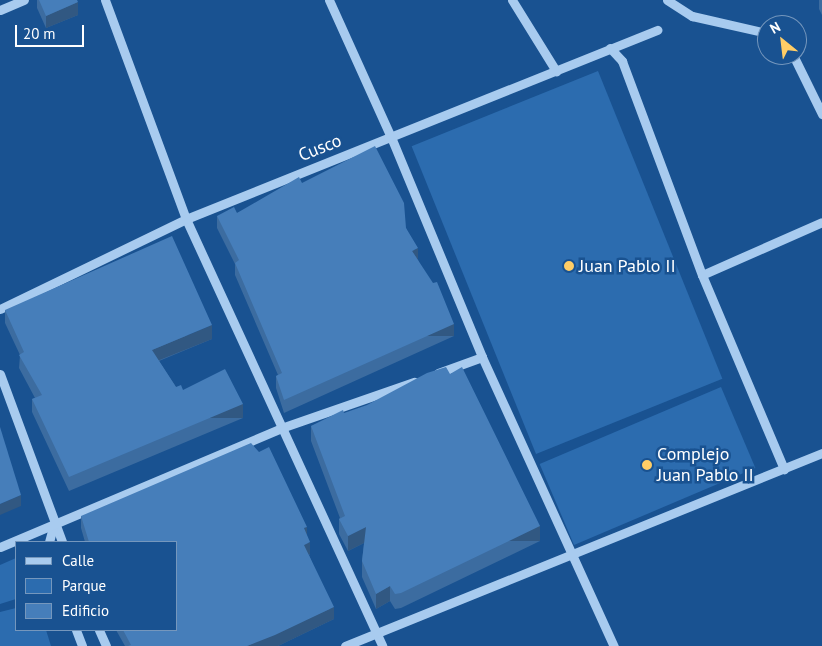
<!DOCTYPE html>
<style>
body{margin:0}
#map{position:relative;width:822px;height:646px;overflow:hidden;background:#195291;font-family:"PT Sans",sans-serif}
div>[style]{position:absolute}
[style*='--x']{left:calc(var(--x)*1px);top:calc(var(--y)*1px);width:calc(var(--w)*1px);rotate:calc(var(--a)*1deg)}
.green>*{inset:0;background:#2c6caf;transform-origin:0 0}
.minor>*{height:9px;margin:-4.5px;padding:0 4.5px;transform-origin:4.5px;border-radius:4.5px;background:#a8cbef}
.wall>*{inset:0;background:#3c6ca0}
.shaded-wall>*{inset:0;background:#315882;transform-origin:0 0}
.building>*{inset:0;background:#467eba}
.dots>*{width:14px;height:14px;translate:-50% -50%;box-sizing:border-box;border:2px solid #195291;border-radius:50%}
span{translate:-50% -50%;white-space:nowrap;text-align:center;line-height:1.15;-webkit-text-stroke:5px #195291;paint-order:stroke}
.street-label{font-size:18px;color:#fff}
.poi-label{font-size:18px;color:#fff}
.left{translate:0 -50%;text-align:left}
.legend{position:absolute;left:15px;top:541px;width:162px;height:90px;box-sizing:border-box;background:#195291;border:1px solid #7597bd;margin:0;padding:6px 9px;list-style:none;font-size:15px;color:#fff}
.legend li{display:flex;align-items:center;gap:10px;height:25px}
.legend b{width:25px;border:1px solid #7597bd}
.north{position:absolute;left:757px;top:15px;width:50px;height:50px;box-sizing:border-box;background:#195291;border:1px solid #7597bd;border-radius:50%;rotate:331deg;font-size:14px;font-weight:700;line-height:20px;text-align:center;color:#fff}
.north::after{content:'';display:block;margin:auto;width:18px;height:22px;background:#ffcd66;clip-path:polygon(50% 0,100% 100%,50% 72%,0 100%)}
.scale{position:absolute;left:15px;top:25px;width:69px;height:22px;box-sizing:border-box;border:2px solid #fff;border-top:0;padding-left:6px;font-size:15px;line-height:18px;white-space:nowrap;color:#fff;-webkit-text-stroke:4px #195291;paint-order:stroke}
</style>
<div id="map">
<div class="green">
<div style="left:598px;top:71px;width:332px;height:201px;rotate:68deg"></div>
<div style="left:721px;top:387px;width:88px;height:197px;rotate:67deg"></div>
<div style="clip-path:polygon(16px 558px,16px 599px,0 604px,0 565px)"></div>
<div style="clip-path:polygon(16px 608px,16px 630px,46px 630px,51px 646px,0 646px,0 612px)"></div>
</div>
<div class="minor">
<div style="--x:105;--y:0;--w:233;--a:69.7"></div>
<div style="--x:186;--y:219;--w:470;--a:65.3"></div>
<div style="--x:329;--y:0;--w:150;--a:65.7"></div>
<div style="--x:391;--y:137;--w:238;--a:67.5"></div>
<div style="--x:482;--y:357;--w:318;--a:65.5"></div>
<div style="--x:512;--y:0;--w:84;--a:58.2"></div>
<div style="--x:667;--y:0;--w:30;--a:33"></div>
<div style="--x:692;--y:16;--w:77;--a:12.8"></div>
<div style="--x:0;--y:10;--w:26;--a:-23"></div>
<div style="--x:610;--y:48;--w:18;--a:47"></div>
<div style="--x:622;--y:61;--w:228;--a:69.5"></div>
<div style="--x:702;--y:275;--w:211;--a:67.1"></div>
<div style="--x:793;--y:55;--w:66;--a:63.8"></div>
<div style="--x:702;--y:275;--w:131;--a:-23.8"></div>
<div style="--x:0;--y:309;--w:207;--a:-25.8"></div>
<div style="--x:186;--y:219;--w:508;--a:-21.86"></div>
<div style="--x:438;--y:373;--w:47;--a:-20"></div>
<div style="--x:0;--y:374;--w:179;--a:69.7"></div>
<div style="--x:49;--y:542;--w:20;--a:-75"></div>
<div style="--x:0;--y:547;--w:308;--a:-22.9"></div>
<div style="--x:284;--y:427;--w:138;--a:-19.1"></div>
<div style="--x:76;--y:630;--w:17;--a:69"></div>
<div style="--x:99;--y:630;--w:17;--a:66"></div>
<div style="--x:345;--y:646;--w:515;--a:-22.03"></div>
</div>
<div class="wall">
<div style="clip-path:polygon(37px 0,77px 0,78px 15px,46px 28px,37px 8px)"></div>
<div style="clip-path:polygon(819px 0,822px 0,822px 15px,819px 9px)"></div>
<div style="clip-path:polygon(302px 183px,406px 228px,418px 260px,454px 336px,284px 413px,276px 388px,276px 376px,278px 375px,235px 275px,235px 264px,217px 228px,217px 216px,237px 213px)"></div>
<div style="clip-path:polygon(5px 310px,212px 339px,159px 361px,176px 387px,243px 418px,69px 491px,32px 412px,32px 399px,35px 398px,19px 368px,20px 355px,5px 323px)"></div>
<div style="clip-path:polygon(344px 413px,540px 541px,401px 608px,395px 609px,390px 601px,376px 609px,362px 577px,362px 561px,364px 543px,348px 551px,339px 534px,339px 519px,340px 518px,311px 441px,311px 426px)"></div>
<div style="clip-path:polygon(81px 516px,307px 536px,310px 554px,309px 555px,334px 619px,278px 646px,125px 646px,116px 630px,176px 630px,176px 542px,85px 542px,81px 528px)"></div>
</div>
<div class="shaded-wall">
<div style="clip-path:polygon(78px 2px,78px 15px,46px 28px,46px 16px)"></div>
<div style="clip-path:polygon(418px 248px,418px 260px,412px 251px)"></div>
<div style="left:454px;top:324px;width:12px;height:186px;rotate:90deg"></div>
<div style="clip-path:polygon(212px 325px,212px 339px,152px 363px,152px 350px)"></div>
<div style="left:243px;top:404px;width:14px;height:189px;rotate:90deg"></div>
<div style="clip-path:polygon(21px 495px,21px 506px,0 515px,0 504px)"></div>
<div style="left:540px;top:526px;width:15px;height:154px;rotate:90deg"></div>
<div style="clip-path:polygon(307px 527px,307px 539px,304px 528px)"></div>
<div style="clip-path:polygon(366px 527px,366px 542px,348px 551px,348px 536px)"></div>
<div style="clip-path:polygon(310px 542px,310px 554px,304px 557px,304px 545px)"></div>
<div style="clip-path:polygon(390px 586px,390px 601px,376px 609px,376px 594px)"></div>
<div style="clip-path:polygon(334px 607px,334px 619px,278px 646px,247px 646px)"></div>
</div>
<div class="building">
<div style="clip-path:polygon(39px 0,77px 0,78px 2px,46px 16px)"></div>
<div style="clip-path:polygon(375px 146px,404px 203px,406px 228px,418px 248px,412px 251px,433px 283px,437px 282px,454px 324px,284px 400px,276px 376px,282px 373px,235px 263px,239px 260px,217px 216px,234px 207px,237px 213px,299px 177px,302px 183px)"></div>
<div style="clip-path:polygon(172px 236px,212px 325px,152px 350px,176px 387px,181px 385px,183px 390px,225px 369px,243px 404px,69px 477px,32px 399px,42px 395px,19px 355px,24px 352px,5px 310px)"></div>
<div style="clip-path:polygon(446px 367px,450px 374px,462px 367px,540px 526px,401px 593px,395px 594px,390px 586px,376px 594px,362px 561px,366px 527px,348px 536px,339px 519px,345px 516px,311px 426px,343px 410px,344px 413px,367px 405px,427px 373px)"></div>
<div style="clip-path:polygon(0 427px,21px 495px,0 504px)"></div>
<div style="clip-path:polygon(251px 443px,259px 452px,269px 447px,307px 527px,304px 528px,310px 542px,304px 545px,334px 607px,275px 635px,247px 646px,128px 646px,131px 645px,123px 630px,176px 630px,176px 542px,89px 542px,81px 516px)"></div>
</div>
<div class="dots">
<div style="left:569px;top:266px;background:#ffcd66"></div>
<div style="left:647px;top:465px;background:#ffcd66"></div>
</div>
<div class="street-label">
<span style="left:320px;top:148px;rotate:-22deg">Cusco</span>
</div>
<div class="poi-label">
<span class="left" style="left:579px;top:266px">Juan Pablo II</span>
<span class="left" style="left:657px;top:465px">Complejo<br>Juan Pablo II</span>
</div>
<ul class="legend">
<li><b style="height:6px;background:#a8cbef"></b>Calle</li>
<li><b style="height:14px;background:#2c6caf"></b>Parque</li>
<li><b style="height:14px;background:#467eba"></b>Edificio</li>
</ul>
<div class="north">N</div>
<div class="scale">20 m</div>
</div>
